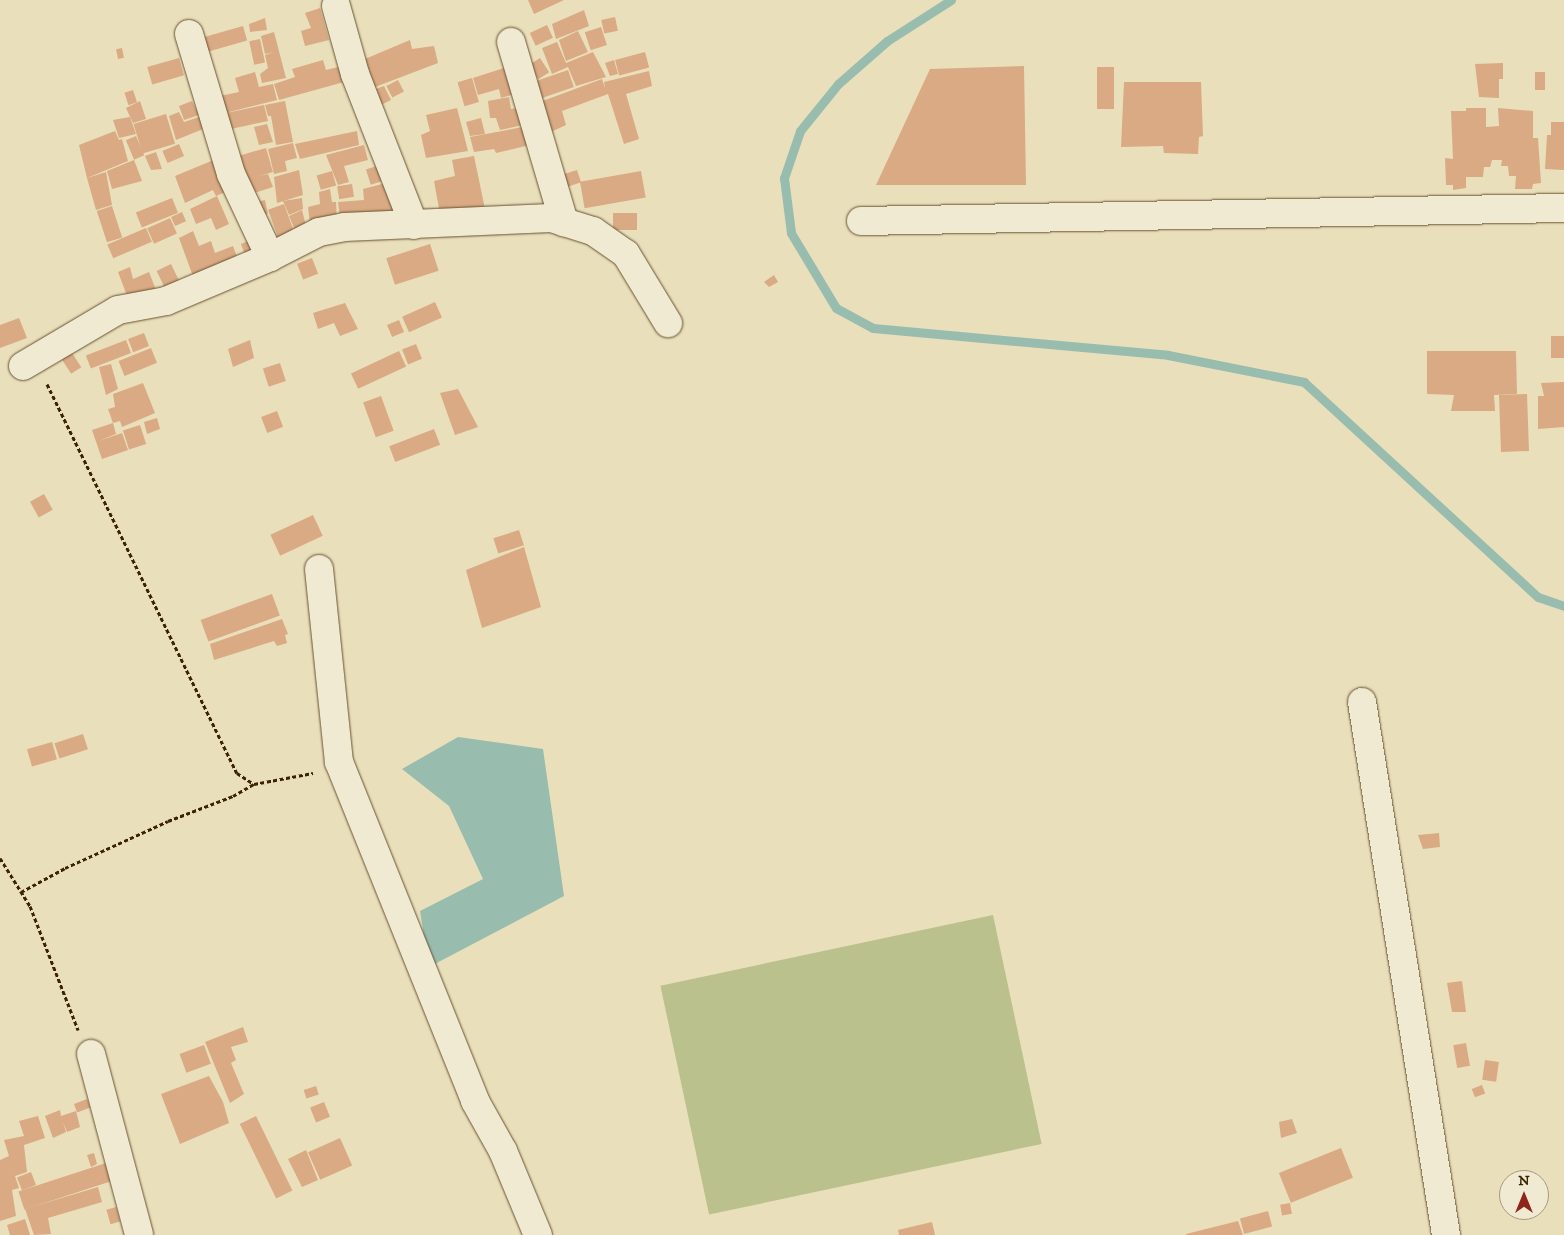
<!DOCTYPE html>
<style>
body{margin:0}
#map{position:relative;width:1564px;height:1235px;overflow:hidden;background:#eadfbb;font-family:"IM FELL DW Pica",serif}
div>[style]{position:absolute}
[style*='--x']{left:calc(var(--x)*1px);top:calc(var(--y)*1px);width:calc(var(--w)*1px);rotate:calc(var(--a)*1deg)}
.green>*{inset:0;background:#bac18d;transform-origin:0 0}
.water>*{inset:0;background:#98bdaf}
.stream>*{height:9px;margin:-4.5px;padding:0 4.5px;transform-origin:4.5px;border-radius:4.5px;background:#98bdaf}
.building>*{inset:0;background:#d9aa83;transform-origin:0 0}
.path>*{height:3px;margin-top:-1.5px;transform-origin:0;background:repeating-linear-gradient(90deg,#3a2202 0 4px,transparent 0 6.5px)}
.roads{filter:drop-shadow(0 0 1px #665130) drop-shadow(0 0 1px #665130)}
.street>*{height:28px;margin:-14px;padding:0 14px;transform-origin:14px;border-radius:14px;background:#f1ead3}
span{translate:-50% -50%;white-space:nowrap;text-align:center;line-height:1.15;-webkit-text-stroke:5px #f1ead3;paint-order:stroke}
.north{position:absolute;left:1499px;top:1170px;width:50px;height:50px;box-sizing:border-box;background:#f1ead3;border:1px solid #a89a7f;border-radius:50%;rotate:0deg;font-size:14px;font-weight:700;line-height:20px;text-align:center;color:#3a2202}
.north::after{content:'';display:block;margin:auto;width:18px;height:22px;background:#8f2418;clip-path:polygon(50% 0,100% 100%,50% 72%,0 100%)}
</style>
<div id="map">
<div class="green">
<div style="left:993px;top:915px;width:234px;height:340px;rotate:78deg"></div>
</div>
<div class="water">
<div style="clip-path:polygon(458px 737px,543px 749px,564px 896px,429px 967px,420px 911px,483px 879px,449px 806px,402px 769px)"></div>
</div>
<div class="stream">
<div style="--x:951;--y:0;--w:76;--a:147.4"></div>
<div style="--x:887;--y:41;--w:65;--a:138.7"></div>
<div style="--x:838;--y:84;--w:60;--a:129"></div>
<div style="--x:800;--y:131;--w:50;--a:108.8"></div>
<div style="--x:784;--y:178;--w:55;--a:82.7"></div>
<div style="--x:791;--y:233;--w:87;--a:59"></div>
<div style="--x:836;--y:308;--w:42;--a:28.4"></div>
<div style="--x:873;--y:328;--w:296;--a:5.2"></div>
<div style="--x:1168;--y:355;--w:139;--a:11.2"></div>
<div style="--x:1304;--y:382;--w:318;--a:42.6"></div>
<div style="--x:1538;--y:597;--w:28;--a:19"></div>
</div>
<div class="building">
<div style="clip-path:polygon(528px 0,564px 0,534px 14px)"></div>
<div style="clip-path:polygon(320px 8px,329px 40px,305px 46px,301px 31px,311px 28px,305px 13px)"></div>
<div style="clip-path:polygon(584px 10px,589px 26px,556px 39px,552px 24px)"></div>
<div style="left:615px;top:17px;width:14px;height:14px;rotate:78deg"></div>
<div style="clip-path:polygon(265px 18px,267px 30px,250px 32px,249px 24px)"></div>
<div style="left:547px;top:25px;width:14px;height:19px;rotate:65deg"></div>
<div style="left:243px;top:26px;width:15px;height:51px;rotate:74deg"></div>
<div style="left:601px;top:27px;width:19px;height:17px;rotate:72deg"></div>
<div style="clip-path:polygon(578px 31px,588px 52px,566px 61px,559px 40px)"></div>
<div style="clip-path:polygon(274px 32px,286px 78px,262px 83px,260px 74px,268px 68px,265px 55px,274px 52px,265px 54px,261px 36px)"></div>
<div style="left:260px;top:39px;width:24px;height:11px;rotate:78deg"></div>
<div style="clip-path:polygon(410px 40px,412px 49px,434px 46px,438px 63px,375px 87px,365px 59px)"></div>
<div style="clip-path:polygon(557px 42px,566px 63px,593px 52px,606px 77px,576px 86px,568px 67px,552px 74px,542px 48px)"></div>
<div style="left:122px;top:48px;width:10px;height:6px;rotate:79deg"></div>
<div style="left:645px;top:52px;width:16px;height:31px;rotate:75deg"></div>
<div style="left:179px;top:58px;width:18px;height:33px;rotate:74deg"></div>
<div style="left:540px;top:58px;width:17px;height:13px;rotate:57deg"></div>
<div style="clip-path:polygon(323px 60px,326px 70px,338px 67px,344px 82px,279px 100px,274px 84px,295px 77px,292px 69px)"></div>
<div style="clip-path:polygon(614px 60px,618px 74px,610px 76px,605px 63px)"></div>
<div style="clip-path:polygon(1503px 63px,1503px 79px,1499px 79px,1499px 98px,1479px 97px,1475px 64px)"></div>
<div style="clip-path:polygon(510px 66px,521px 92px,501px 98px,499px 89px,478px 95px,473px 78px)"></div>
<div style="clip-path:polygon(1024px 66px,1026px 185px,876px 185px,930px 69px)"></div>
<div style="left:1097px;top:67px;width:17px;height:42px"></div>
<div style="left:568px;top:70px;width:18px;height:39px;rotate:71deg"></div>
<div style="clip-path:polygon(649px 71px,652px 86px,626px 94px,639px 139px,624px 144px,608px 94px,562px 111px,566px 125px,551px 132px,540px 102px,602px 79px,605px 88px,604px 82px)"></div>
<div style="clip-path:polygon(255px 72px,259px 87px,273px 84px,277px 100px,221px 114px,264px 105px,268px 121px,222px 131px,215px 97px,239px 92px,235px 78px)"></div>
<div style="left:1535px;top:72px;width:10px;height:18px"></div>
<div style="left:472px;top:78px;width:25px;height:15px;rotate:74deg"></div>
<div style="left:398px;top:80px;width:13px;height:13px;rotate:63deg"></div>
<div style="clip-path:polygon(1124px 82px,1201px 82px,1203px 136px,1199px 137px,1198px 154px,1164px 153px,1163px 146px,1121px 147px)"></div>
<div style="clip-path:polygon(384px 86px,391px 100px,375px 108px,368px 92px)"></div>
<div style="left:133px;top:90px;width:13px;height:9px;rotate:72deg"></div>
<div style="clip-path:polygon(509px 97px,511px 109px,526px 107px,533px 123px,500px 130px,496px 118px,490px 118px,488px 101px)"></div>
<div style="clip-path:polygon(140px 101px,146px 119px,133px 123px,126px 108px)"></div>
<div style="clip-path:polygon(192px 101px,199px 115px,184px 120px,179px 106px)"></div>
<div style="clip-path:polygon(285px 101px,293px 142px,276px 145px,271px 116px,268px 116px,265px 105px)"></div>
<div style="clip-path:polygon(457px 108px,468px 151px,426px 158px,421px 135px,430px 131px,426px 115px)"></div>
<div style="clip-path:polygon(1466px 108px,1486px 108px,1486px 127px,1499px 126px,1498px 108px,1533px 111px,1533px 138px,1538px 138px,1541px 183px,1533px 184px,1532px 189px,1515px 189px,1516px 176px,1509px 176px,1508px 166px,1501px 166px,1502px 160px,1492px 160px,1490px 167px,1484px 167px,1483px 177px,1466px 177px,1466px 188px,1453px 190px,1453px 185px,1446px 185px,1445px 158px,1453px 159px,1451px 111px,1466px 111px)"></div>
<div style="clip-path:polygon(179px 112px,184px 122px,199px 117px,203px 129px,176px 140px,169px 116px)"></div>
<div style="left:166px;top:114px;width:31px;height:34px;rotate:73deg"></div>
<div style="clip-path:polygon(130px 117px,136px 134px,119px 138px,113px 120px)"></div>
<div style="clip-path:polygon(481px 118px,485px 134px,470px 136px,466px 122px)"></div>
<div style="clip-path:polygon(1551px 122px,1564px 122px,1564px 170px,1545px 169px,1547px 135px,1551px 135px)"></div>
<div style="clip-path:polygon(267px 124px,273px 142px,259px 145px,254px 127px)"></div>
<div style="clip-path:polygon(533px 125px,538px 143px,496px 153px,494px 149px,474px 152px,470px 137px)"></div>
<div style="clip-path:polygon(115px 131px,119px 140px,122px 139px,128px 161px,87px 178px,79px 145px)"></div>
<div style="clip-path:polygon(357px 131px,359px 145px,300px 159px,295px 144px)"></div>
<div style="left:136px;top:136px;width:21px;height:11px;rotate:67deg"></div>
<div style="clip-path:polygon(293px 143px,297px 158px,285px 161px,287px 171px,274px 174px,268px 149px)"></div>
<div style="left:179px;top:144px;width:13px;height:18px;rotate:67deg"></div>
<div style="clip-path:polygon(364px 145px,368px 160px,344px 166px,349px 182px,338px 185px,326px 155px)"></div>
<div style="left:266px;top:148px;width:25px;height:35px;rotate:74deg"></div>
<div style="clip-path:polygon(156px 152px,162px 169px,151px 170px,145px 156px)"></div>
<div style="clip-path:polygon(474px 156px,485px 209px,440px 214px,434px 181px,455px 176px,452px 160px)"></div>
<div style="clip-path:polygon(216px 159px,228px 191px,216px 196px,213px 190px,185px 203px,175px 176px)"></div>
<div style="clip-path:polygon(134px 160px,142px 181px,112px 189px,107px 171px)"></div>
<div style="left:383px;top:164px;width:16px;height:18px;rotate:72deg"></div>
<div style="clip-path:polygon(299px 170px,303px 195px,277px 203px,274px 177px)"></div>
<div style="left:577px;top:170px;width:13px;height:14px;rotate:72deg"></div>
<div style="left:332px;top:171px;width:15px;height:16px;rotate:74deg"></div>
<div style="left:641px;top:171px;width:27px;height:62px;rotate:80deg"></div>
<div style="clip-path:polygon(106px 172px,112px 205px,96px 210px,87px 178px)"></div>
<div style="clip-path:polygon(268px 174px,273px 187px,248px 195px,244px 179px)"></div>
<div style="clip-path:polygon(390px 182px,394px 213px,340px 218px,338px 202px,364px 200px,363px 189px)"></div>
<div style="left:352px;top:184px;width:13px;height:15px;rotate:81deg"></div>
<div style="clip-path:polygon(330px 189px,332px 202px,336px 202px,337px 221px,310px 224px,308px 207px,320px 204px,319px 192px)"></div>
<div style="clip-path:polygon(217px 196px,229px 224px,216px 230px,211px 218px,196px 224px,190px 209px)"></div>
<div style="left:172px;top:198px;width:16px;height:39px;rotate:68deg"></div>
<div style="clip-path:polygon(302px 198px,303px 209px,289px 215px,283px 201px)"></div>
<div style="left:265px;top:200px;width:14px;height:14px;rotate:78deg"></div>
<div style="left:284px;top:204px;width:30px;height:17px;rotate:70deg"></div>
<div style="left:112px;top:206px;width:33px;height:16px;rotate:72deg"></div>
<div style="clip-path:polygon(302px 210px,306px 226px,295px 230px,289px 216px)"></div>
<div style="left:182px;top:212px;width:10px;height:12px;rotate:66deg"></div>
<div style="left:613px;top:213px;width:24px;height:17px"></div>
<div style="left:170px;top:218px;width:17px;height:25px;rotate:66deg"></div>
<div style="left:146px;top:228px;width:15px;height:42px;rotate:67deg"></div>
<div style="clip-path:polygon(193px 231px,199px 246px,211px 241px,215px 253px,233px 246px,239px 262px,194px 279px,179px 238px)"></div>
<div style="left:251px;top:240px;width:11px;height:11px;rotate:68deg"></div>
<div style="left:430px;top:244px;width:28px;height:46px;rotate:72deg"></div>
<div style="left:312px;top:258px;width:17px;height:16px;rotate:69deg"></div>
<div style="left:171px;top:264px;width:28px;height:16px;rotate:64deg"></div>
<div style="clip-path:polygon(130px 267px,133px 279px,149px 272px,156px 290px,129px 301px,118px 272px)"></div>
<div style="clip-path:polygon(774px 275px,778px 282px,769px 287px,764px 282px)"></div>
<div style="left:435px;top:302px;width:17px;height:36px;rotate:66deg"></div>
<div style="clip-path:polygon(345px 303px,358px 329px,340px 336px,334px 323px,318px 329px,313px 313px)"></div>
<div style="clip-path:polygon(19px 318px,27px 338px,0 348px,0 325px)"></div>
<div style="left:399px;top:320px;width:13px;height:13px;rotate:67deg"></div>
<div style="left:144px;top:333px;width:14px;height:17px;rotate:69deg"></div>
<div style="left:1564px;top:336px;width:22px;height:13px;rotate:90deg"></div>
<div style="left:126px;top:340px;width:14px;height:43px;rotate:69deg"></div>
<div style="clip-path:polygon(250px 340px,254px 358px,233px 367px,228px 349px)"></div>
<div style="left:416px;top:344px;width:16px;height:15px;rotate:68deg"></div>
<div style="left:151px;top:348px;width:16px;height:35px;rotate:68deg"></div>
<div style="left:399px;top:351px;width:17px;height:53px;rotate:65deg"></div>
<div style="clip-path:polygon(1427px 351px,1516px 351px,1517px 394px,1494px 395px,1495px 411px,1451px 411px,1454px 395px,1427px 394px)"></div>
<div style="left:72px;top:353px;width:17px;height:12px;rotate:57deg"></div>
<div style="left:280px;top:363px;width:19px;height:18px;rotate:72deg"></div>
<div style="clip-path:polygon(111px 364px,118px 389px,106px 395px,99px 367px)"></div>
<div style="clip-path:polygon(1564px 382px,1564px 427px,1538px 429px,1538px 396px,1544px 396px,1541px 383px)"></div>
<div style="clip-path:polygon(143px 383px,155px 413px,122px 427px,120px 421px,113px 423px,108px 409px,115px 407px,113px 394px)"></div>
<div style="clip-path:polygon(458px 389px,478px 427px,455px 435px,440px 393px)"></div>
<div style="left:1527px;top:394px;width:57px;height:28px;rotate:88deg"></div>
<div style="left:381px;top:396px;width:37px;height:19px;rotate:70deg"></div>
<div style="left:277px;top:411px;width:17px;height:17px;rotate:69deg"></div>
<div style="clip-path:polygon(157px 418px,160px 429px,147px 434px,144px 422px)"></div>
<div style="clip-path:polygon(113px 423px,116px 434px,99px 441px,122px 433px,128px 450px,102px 459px,92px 430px)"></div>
<div style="left:140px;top:425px;width:20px;height:18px;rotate:72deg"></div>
<div style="left:434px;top:429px;width:17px;height:48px;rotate:69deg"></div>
<div style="left:44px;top:494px;width:18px;height:16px;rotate:61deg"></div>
<div style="left:313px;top:515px;width:23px;height:47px;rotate:65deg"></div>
<div style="left:519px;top:530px;width:16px;height:27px;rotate:72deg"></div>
<div style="clip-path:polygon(524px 547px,541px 607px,482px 628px,466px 570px)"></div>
<div style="left:272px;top:594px;width:23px;height:76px;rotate:70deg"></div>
<div style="clip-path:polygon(282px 619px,288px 634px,285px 635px,287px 643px,277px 646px,274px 641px,214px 660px,210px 644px)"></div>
<div style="left:83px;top:734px;width:16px;height:30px;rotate:72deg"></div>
<div style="left:52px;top:742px;width:18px;height:26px;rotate:74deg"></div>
<div style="clip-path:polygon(1439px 833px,1440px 847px,1423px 849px,1418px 835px)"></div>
<div style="clip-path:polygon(1462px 981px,1466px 1012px,1452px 1012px,1447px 983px)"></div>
<div style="clip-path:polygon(243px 1027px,248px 1042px,231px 1047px,236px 1060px,231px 1063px,244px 1094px,230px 1103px,205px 1042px)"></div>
<div style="left:1466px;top:1043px;width:23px;height:13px;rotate:80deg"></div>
<div style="left:204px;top:1045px;width:20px;height:26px;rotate:70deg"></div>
<div style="left:1485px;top:1060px;width:14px;height:20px;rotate:8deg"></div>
<div style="clip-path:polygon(209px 1076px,223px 1102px,229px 1123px,180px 1144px,161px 1094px)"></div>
<div style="left:1482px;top:1085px;width:9px;height:11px;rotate:69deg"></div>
<div style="left:316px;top:1086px;width:9px;height:13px;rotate:72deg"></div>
<div style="left:87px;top:1099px;width:9px;height:14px;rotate:69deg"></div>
<div style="left:324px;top:1102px;width:16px;height:15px;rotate:68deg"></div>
<div style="clip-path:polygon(60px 1110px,61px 1116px,76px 1111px,80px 1127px,67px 1132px,63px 1122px,66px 1132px,53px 1138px,45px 1116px)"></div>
<div style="clip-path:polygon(38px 1116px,45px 1138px,24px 1145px,27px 1172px,15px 1176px,19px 1188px,12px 1190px,16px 1216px,0 1221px,0 1160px,9px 1156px,4px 1140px,24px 1136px,19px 1121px)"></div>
<div style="left:256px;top:1116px;width:83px;height:18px;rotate:64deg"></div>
<div style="clip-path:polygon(1292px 1119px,1297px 1133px,1281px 1138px,1279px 1122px)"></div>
<div style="left:340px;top:1138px;width:30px;height:35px;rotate:66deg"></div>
<div style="left:1341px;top:1148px;width:32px;height:67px;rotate:68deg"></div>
<div style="clip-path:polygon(306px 1150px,318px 1180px,302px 1187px,288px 1159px)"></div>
<div style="clip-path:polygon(94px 1153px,97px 1164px,91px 1167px,87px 1155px)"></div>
<div style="left:106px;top:1163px;width:19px;height:92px;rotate:72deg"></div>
<div style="left:31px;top:1172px;width:14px;height:15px;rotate:69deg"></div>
<div style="clip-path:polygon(98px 1187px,102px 1202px,48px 1218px,51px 1234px,34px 1235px,25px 1209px)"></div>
<div style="left:1290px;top:1203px;width:11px;height:10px;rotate:80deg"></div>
<div style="left:116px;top:1207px;width:15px;height:10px;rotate:74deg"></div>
<div style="left:1268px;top:1211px;width:16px;height:29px;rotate:75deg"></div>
<div style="clip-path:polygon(25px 1219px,30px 1235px,10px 1235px,7px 1225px)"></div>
<div style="clip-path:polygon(1238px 1221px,1243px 1235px,1186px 1235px,1186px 1234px)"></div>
<div style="clip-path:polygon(932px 1222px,935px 1235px,899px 1235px,898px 1230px)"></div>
</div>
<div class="path">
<div style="--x:47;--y:384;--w:433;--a:64"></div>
<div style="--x:237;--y:773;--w:20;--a:33"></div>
<div style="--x:254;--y:784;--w:60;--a:-10.6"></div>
<div style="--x:0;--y:858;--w:57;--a:58"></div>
<div style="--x:30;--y:906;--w:133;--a:68.8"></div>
<div style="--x:21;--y:892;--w:50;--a:-28.6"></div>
<div style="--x:65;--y:868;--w:113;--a:-24.5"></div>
<div style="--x:168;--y:821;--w:70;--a:-21"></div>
<div style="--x:233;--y:796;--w:24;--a:-30"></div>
</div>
<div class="roads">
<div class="street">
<div style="--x:336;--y:6;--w:71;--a:74.4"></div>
<div style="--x:355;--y:74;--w:162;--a:68.7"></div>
<div style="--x:189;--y:34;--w:146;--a:73.3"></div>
<div style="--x:231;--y:174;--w:92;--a:64.8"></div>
<div style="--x:511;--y:42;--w:188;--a:73.6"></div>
<div style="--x:861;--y:221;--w:703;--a:-1.06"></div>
<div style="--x:23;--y:366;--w:110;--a:-30.5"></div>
<div style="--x:118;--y:310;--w:49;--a:-10.6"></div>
<div style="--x:166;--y:301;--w:113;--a:-22.9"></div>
<div style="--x:270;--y:257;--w:55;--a:-27"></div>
<div style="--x:319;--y:232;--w:25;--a:-11"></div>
<div style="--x:344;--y:227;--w:207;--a:-2.5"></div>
<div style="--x:551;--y:218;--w:44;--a:17.2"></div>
<div style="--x:593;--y:231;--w:40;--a:34.9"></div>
<div style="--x:626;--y:254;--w:81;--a:58.7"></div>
<div style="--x:319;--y:569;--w:194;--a:84.1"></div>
<div style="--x:339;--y:762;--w:365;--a:68.1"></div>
<div style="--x:475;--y:1101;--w:57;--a:60.8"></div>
<div style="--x:503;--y:1151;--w:91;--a:67.4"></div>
<div style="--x:1362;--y:702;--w:540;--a:81.04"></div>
<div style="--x:91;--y:1054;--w:187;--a:75.1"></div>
</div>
</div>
<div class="north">N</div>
</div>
